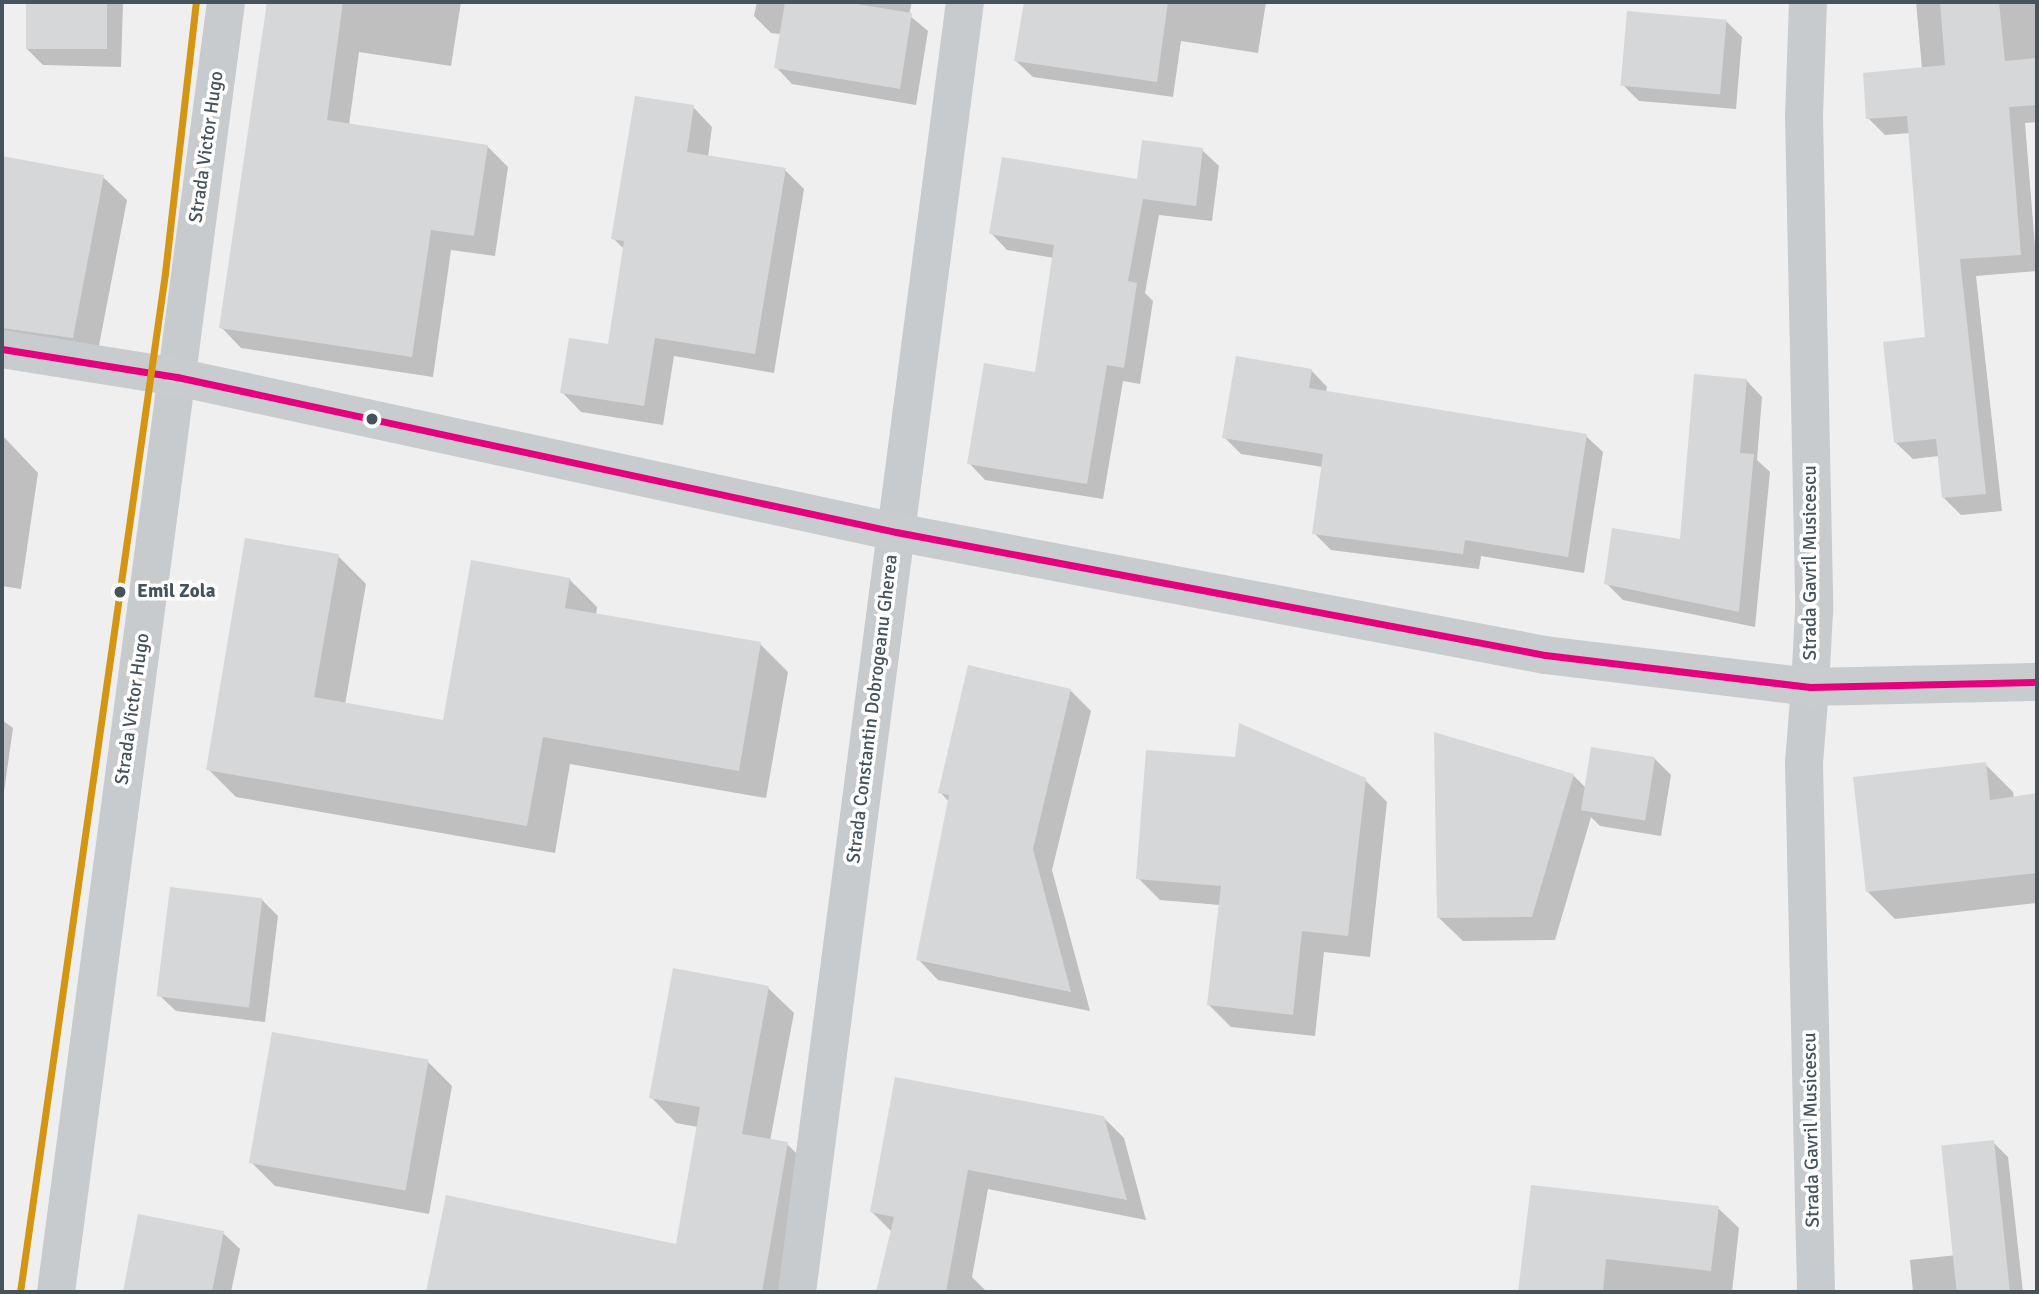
<!DOCTYPE html>
<style>
body{margin:0}
#map{position:relative;width:2039px;height:1294px;overflow:hidden;background:#f0efef;font-family:Signika,sans-serif}
div>[style]{position:absolute}
[style*='--x']{left:calc(var(--x)*1px);top:calc(var(--y)*1px);width:calc(var(--w)*1px);rotate:calc(var(--a)*1deg)}
.shadow>*{inset:0;background:#0003}
.building>*{inset:0;background:#d6d7d8;transform-origin:0 0}
.minor>*{height:38px;margin:-19px;padding:0 19px;transform-origin:19px;border-radius:19px;background:#c8cbce}
.tertiary>*{height:38px;margin:-19px;padding:0 19px;transform-origin:19px;border-radius:19px;background:#c8cbce}
.secondary>*{height:38px;margin:-19px;padding:0 19px;transform-origin:19px;border-radius:19px;background:#c9cccf}
.bus-1>*{height:7px;margin:-3.5px;padding:0 3.5px;transform-origin:3.5px;border-radius:3.5px;background:#e5007d}
.tram-1>*{height:7px;margin:-3.5px;padding:0 3.5px;transform-origin:3.5px;border-radius:3.5px;background:#d39512}
.dots>*{width:19px;height:19px;translate:-50% -50%;box-sizing:border-box;border:4px solid #fff;border-radius:50%}
span{translate:-50% -50%;white-space:nowrap;text-align:center;line-height:1.15;-webkit-text-stroke:7px #fff;paint-order:stroke}
.street-label{font-size:19px;color:#45535c}
.stop-label{font-size:19px;color:#45535c;font-weight:700}
.left{translate:0 -50%;text-align:left}
.frame{position:absolute;inset:0;border:4px solid #45535c;pointer-events:none}
</style>
<div id="map">
<div class="shadow">
<div style="clip-path:polygon(28px 2px,123px 2px,121px 67px,43px 65px,26px 48px)"></div>
<div style="clip-path:polygon(269px 2px,461px 2px,451px 66px,359px 52px,349px 125px,487px 146px,508px 167px,495px 256px,451px 250px,433px 377px,241px 348px,221px 327px)"></div>
<div style="clip-path:polygon(757px 2px,912px 2px,909px 15px,928px 31px,916px 105px,792px 84px,776px 67px,781px 34px,771px 33px,754px 16px)"></div>
<div style="clip-path:polygon(1025px 2px,1266px 2px,1258px 53px,1181px 41px,1173px 97px,1033px 77px,1016px 61px)"></div>
<div style="clip-path:polygon(1916px 2px,2037px 2px,2037px 122px,2025px 123px,2037px 271px,1976px 276px,2002px 511px,1961px 515px,1944px 498px,1939px 456px,1913px 459px,1895px 442px,1927px 339px,1910px 133px,1885px 135px,1868px 118px,1922px 69px)"></div>
<div style="clip-path:polygon(1726px 21px,1742px 37px,1736px 109px,1639px 101px,1623px 85px)"></div>
<div style="clip-path:polygon(693px 107px,712px 127px,708px 157px,785px 170px,804px 189px,774px 373px,674px 356px,663px 425px,581px 412px,562px 392px,609px 346px,625px 250px,613px 238px)"></div>
<div style="clip-path:polygon(1202px 150px,1219px 166px,1212px 221px,1159px 215px,1145px 293px,1153px 301px,1140px 384px,1123px 381px,1103px 499px,985px 480px,969px 463px,1036px 374px,1054px 258px,1007px 250px,991px 233px,1138px 181px)"></div>
<div style="clip-path:polygon(2px 157px,103px 177px,127px 200px,96px 361px,2px 344px)"></div>
<div style="clip-path:polygon(1311px 370px,1327px 387px,1326px 393px,1586px 436px,1603px 452px,1584px 573px,1481px 556px,1479px 569px,1331px 550px,1314px 533px,1323px 467px,1241px 454px,1224px 437px)"></div>
<div style="clip-path:polygon(1746px 380px,1762px 397px,1757px 460px,1770px 472px,1755px 627px,1623px 600px,1606px 583px,1682px 541px)"></div>
<div style="clip-path:polygon(2px 435px,38px 473px,21px 589px,2px 586px)"></div>
<div style="clip-path:polygon(338px 556px,366px 584px,345px 705px,444px 722px,569px 579px,597px 607px,596px 615px,760px 644px,788px 672px,766px 798px,570px 764px,555px 853px,236px 797px,208px 769px)"></div>
<div style="clip-path:polygon(1071px 691px,1091px 711px,1052px 870px,1090px 1011px,938px 980px,918px 959px,949px 802px,940px 792px)"></div>
<div style="clip-path:polygon(2px 720px,13px 728px,2px 806px)"></div>
<div style="clip-path:polygon(1237px 759px,1365px 780px,1387px 802px,1370px 957px,1324px 952px,1315px 1036px,1231px 1027px,1209px 1005px,1220px 905px,1160px 900px,1138px 878px)"></div>
<div style="clip-path:polygon(1655px 759px,1671px 775px,1661px 836px,1600px 826px,1591px 817px,1555px 940px,1463px 941px,1439px 918px,1573px 775px,1587px 789px)"></div>
<div style="clip-path:polygon(1985px 764px,2013px 792px,2014px 798px,2037px 795px,2037px 903px,1895px 919px,1867px 891px)"></div>
<div style="clip-path:polygon(261px 899px,278px 916px,265px 1022px,176px 1011px,159px 995px)"></div>
<div style="clip-path:polygon(768px 988px,794px 1013px,770px 1141px,787px 1144px,813px 1170px,801px 1292px,428px 1292px,447px 1197px,677px 1246px,698px 1127px,676px 1123px,651px 1097px)"></div>
<div style="clip-path:polygon(428px 1062px,452px 1086px,429px 1214px,275px 1186px,251px 1162px)"></div>
<div style="clip-path:polygon(896px 1079px,1103px 1117px,1124px 1138px,1146px 1220px,988px 1189px,972px 1277px,987px 1292px,878px 1292px,892px 1232px,872px 1212px)"></div>
<div style="clip-path:polygon(1993px 1142px,2008px 1157px,2023px 1292px,1913px 1292px,1910px 1260px,1957px 1255px)"></div>
<div style="clip-path:polygon(1532px 1187px,1718px 1208px,1739px 1228px,1732px 1292px,1522px 1292px)"></div>
<div style="clip-path:polygon(140px 1216px,223px 1233px,240px 1249px,231px 1292px,124px 1292px)"></div>
</div>
<div class="building">
<div style="left:26px;top:2px;width:81px;height:47px"></div>
<div style="clip-path:polygon(267px 2px,343px 2px,327px 120px,488px 145px,474px 236px,431px 230px,412px 357px,219px 328px)"></div>
<div style="clip-path:polygon(785px 2px,845px 2px,912px 13px,900px 89px,774px 68px)"></div>
<div style="clip-path:polygon(1024px 2px,1168px 2px,1157px 82px,1014px 61px)"></div>
<div style="clip-path:polygon(1940px 2px,1999px 2px,2005px 61px,2037px 58px,2037px 105px,2009px 107px,2021px 255px,1960px 259px,1986px 494px,1942px 498px,1936px 439px,1894px 443px,1883px 342px,1925px 337px,1907px 116px,1866px 119px,1863px 73px,1945px 65px)"></div>
<div style="left:1627px;top:11px;width:100px;height:75px;rotate:5deg"></div>
<div style="clip-path:polygon(635px 96px,694px 105px,687px 152px,786px 168px,755px 354px,655px 338px,644px 406px,560px 393px,569px 338px,608px 344px,624px 241px,611px 239px)"></div>
<div style="clip-path:polygon(1142px 140px,1203px 148px,1196px 206px,1143px 199px,1128px 281px,1137px 283px,1124px 368px,1107px 365px,1087px 484px,967px 464px,984px 363px,1035px 372px,1054px 245px,989px 234px,1002px 157px,1137px 179px)"></div>
<div style="clip-path:polygon(2px 156px,104px 175px,73px 338px,2px 328px)"></div>
<div style="clip-path:polygon(1236px 356px,1312px 369px,1309px 388px,1587px 434px,1568px 557px,1465px 540px,1463px 554px,1312px 534px,1323px 454px,1222px 438px)"></div>
<div style="clip-path:polygon(1694px 374px,1747px 379px,1740px 453px,1754px 454px,1739px 612px,1604px 584px,1612px 528px,1680px 539px)"></div>
<div style="clip-path:polygon(245px 538px,339px 554px,314px 697px,443px 720px,471px 560px,570px 578px,565px 608px,761px 642px,739px 771px,543px 737px,527px 826px,206px 770px)"></div>
<div style="clip-path:polygon(968px 665px,1071px 689px,1033px 849px,1071px 992px,916px 960px,949px 795px,938px 793px)"></div>
<div style="clip-path:polygon(1239px 723px,1366px 778px,1348px 936px,1302px 931px,1293px 1015px,1207px 1005px,1221px 886px,1136px 879px,1146px 750px,1235px 757px)"></div>
<div style="clip-path:polygon(1434px 732px,1574px 774px,1532px 917px,1437px 918px)"></div>
<div style="left:1591px;top:747px;width:65px;height:64px;rotate:9deg"></div>
<div style="clip-path:polygon(1986px 762px,1990px 800px,2037px 793px,2037px 873px,1866px 892px,1853px 777px)"></div>
<div style="left:170px;top:887px;width:93px;height:110px;rotate:7deg"></div>
<div style="clip-path:polygon(673px 968px,769px 986px,742px 1134px,788px 1142px,762px 1292px,426px 1292px,446px 1195px,676px 1244px,700px 1107px,649px 1098px)"></div>
<div style="left:272px;top:1032px;width:159px;height:133px;rotate:10deg"></div>
<div style="clip-path:polygon(895px 1077px,1104px 1116px,1127px 1200px,968px 1170px,946px 1292px,876px 1292px,894px 1217px,870px 1212px)"></div>
<div style="left:1994px;top:1140px;width:153px;height:53px;rotate:84deg"></div>
<div style="clip-path:polygon(1531px 1185px,1719px 1206px,1711px 1271px,1606px 1259px,1603px 1292px,1518px 1292px)"></div>
<div style="clip-path:polygon(138px 1214px,224px 1231px,212px 1292px,123px 1292px)"></div>
</div>
<div class="minor">
<div style="--x:1808;--y:2;--w:113;--a:92"></div>
<div style="--x:1804;--y:115;--w:496;--a:88.8"></div>
<div style="--x:1814;--y:611;--w:76;--a:93"></div>
<div style="--x:797;--y:1292;--w:1301;--a:-82.58"></div>
</div>
<div class="tertiary">
<div style="--x:1810;--y:687;--w:76;--a:94.5"></div>
<div style="--x:1804;--y:763;--w:529;--a:88.7"></div>
<div style="--x:56;--y:1292;--w:1301;--a:-82.49"></div>
</div>
<div class="secondary">
<div style="--x:2;--y:349;--w:177;--a:9.1"></div>
<div style="--x:177;--y:377;--w:736;--a:12.17"></div>
<div style="--x:896;--y:532;--w:661;--a:10.73"></div>
<div style="--x:1545;--y:655;--w:267;--a:6.9"></div>
<div style="--x:1810;--y:687;--w:227;--a:-1.3"></div>
</div>
<div class="bus-1">
<div style="--x:2;--y:349;--w:177;--a:9.1"></div>
<div style="--x:177;--y:377;--w:736;--a:12.17"></div>
<div style="--x:896;--y:532;--w:661;--a:10.73"></div>
<div style="--x:1545;--y:655;--w:267;--a:6.9"></div>
<div style="--x:1810;--y:687;--w:227;--a:-1.3"></div>
</div>
<div class="tram-1">
<div style="--x:20;--y:1292;--w:1029;--a:-81.9"></div>
<div style="--x:165;--y:273;--w:273;--a:-83.5"></div>
</div>
<div class="dots">
<div style="left:372px;top:419px;background:#45535c"></div>
<div style="left:120px;top:592px;background:#45535c"></div>
</div>
<div class="street-label">
<span style="left:207px;top:147px;rotate:-82deg">Strada Victor Hugo</span>
<span style="left:1811px;top:563px;rotate:-90deg">Strada Gavril Musicescu</span>
<span style="left:133px;top:709px;rotate:-82deg">Strada Victor Hugo</span>
<span style="left:873px;top:709px;rotate:-83deg">Strada Constantin Dobrogeanu Gherea</span>
<span style="left:1812px;top:1130px;rotate:-91deg">Strada Gavril Musicescu</span>
</div>
<div class="stop-label">
<span class="left" style="left:137px;top:592px">Emil Zola</span>
</div>
<div class="frame"></div>
</div>
